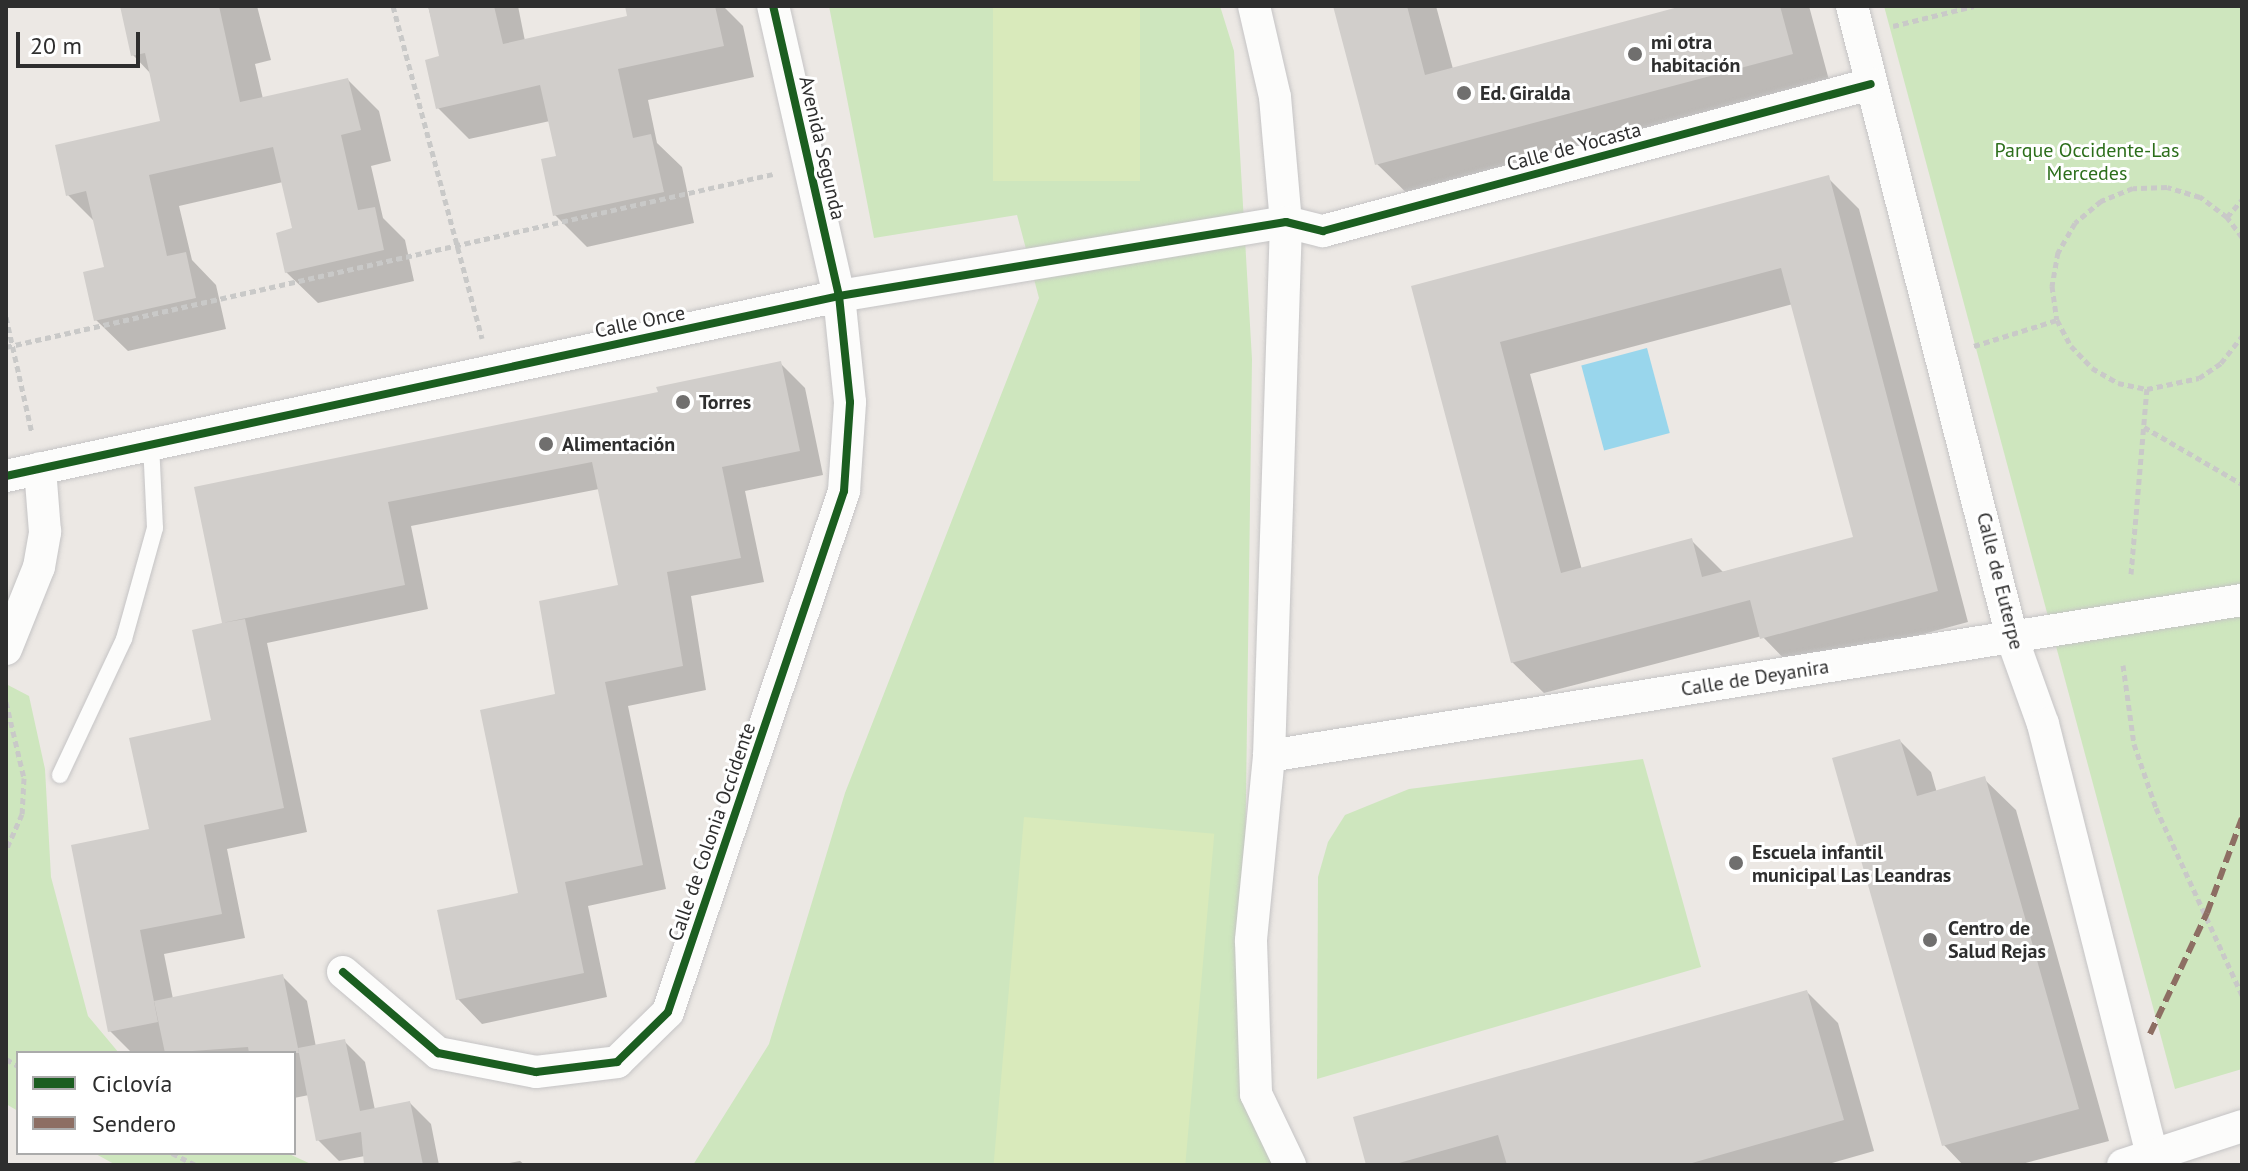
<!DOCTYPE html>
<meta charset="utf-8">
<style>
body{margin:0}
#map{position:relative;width:2248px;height:1171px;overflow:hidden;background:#ece8e4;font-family:"PT Sans",sans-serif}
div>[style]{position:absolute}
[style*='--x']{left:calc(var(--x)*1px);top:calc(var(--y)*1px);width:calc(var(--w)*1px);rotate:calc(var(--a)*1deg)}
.green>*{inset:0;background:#cee6be}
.pitch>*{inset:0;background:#d9eabb;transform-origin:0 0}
.water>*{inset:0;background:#99d6ec;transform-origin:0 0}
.shadow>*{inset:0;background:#0003}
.building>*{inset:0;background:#d1cecb}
.path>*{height:5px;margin-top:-2.5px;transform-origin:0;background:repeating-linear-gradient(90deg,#c9c9c8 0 6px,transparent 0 10px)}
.roads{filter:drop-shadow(0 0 2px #c5c4c5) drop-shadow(0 0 2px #c5c4c5)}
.lane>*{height:16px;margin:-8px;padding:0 8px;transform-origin:8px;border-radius:8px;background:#fcfcfb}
.street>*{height:32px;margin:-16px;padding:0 16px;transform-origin:16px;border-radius:16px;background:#fcfcfb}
.quiet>*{height:6px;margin-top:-3px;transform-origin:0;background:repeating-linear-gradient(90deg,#8d6e63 0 12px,transparent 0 18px)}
.cycleway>*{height:8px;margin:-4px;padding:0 4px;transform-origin:4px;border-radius:4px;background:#1b5e20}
.dots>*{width:22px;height:22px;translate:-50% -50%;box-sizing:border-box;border:4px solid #fff;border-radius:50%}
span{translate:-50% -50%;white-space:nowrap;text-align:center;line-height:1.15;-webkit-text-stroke:6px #fff;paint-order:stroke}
.poi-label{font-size:20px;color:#2e2e2e;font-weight:700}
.left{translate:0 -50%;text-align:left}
.street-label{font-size:20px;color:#2e2e2e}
.park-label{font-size:20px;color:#2c6e1b}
.frame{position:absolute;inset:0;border:8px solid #2e2e2e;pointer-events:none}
.legend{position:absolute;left:16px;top:1051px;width:280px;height:104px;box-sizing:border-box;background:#fff;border:2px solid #ababab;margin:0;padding:10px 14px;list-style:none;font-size:24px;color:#2e2e2e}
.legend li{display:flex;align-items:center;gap:16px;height:40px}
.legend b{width:40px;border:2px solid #ababab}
.scale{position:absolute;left:16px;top:32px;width:124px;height:36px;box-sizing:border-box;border:4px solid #2e2e2e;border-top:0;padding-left:10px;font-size:24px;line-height:28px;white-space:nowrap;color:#2e2e2e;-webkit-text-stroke:6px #fff;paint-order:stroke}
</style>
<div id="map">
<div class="green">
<div style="clip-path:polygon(829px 6px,1220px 6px,1234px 51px,1252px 359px,1243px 1015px,1294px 1165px,693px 1165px,769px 1044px,845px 793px,1039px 298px,1017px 215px,874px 238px)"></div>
<div style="clip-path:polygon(1884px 6px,2242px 6px,2242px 1069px,2175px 1089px)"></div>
<div style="clip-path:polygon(6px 684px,29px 696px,45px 769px,51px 877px,88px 1016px,119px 1053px,18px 1053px,18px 1111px,6px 1104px)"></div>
<div style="clip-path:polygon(1643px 759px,1701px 967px,1317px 1079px,1318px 877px,1328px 842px,1345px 815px,1409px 789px)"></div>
<div style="clip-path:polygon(94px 1153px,287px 1153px,313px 1165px,116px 1165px)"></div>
</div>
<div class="pitch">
<div style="left:993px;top:6px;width:147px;height:175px"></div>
<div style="left:1024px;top:817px;width:191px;height:349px;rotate:5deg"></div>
</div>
<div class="water">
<div style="left:1647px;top:348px;width:88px;height:68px;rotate:75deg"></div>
</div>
<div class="shadow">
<div style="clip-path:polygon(122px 6px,257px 6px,271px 60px,255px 64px,263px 99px,348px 80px,379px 111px,391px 161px,371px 166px,383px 218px,405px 240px,414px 281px,318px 303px,286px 272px,294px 230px,283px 182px,179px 206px,192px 260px,216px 285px,226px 329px,128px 351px,96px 320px,106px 269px,96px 223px,68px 195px,163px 123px,151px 74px,133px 55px)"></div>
<div style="clip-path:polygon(428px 6px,518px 6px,525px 41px,629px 17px,627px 6px,723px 6px,743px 26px,754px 77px,648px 100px,657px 143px,682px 167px,694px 223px,587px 247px,555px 215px,558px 158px,550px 121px,469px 139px,438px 108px,442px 58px)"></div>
<div style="clip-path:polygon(1335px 6px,1436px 6px,1453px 69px,1690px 6px,1809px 6px,1833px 95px,1419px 205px,1377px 164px)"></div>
<div style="clip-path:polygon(evenodd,1828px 178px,1859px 209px,1968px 622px,1794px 669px,1762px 636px,1544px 693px,1512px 662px,1413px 287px,1828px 178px,1793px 304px,1855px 538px,1723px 572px,1691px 540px,1582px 570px,1530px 374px,1793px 304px)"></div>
<div style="clip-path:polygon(780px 363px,805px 388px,823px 475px,745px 491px,764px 582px,691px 596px,706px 690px,628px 706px,666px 889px,588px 906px,607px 997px,482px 1024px,458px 999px,521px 894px,557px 695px,620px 587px,599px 489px,411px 526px,428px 609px,267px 643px,307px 832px,227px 849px,245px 938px,164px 954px,173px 999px,283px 977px,307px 1001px,316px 1047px,344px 1041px,365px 1062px,375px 1110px,410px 1103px,431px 1124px,439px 1165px,372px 1165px,370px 1155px,339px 1161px,318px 1140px,309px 1095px,294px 1098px,294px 1053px,132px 1053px,110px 1031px,151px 830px,213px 722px,225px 625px,197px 488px,660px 394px)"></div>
<div style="clip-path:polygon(1900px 741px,1931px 772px,1937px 793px,1984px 779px,2016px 810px,2109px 1141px,2018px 1165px,1963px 1165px,1944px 1145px)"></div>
<div style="clip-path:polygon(1807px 992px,1838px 1023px,1874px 1151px,1825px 1165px,1368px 1165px)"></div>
<div style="clip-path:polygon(520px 1161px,525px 1165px,498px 1165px)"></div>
</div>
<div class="building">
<div style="clip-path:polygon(120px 6px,219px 6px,240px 102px,348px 78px,361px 130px,341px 135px,358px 210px,375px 207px,384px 250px,285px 273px,276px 233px,292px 228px,273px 147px,149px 175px,167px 256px,186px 252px,196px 298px,94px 321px,83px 272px,104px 267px,86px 191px,66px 196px,55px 145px,160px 121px,145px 53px,131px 56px)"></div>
<div style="clip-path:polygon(428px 6px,494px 6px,503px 44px,627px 16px,625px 6px,715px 6px,724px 46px,618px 69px,633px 138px,651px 134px,664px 192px,553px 216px,541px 159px,556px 156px,540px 85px,436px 109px,425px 60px,439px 56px)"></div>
<div style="clip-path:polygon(1333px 6px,1407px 6px,1425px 75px,1682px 6px,1780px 6px,1793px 54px,1375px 165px)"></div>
<div style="clip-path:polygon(evenodd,1829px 175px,1938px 591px,1760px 639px,1750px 600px,1511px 663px,1411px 286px,1829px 175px,1781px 268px,1853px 537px,1702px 577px,1692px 538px,1561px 573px,1500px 342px,1781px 268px)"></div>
<div style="clip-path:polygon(781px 361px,800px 451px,722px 467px,741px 558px,667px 572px,683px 666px,605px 682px,643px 865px,565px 882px,584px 973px,456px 1000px,437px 910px,518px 893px,480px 710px,555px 694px,539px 601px,618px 585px,592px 462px,388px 502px,405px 585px,222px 623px,245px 619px,284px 808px,204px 825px,222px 914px,140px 930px,158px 1022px,108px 1032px,71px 845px,149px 829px,129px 738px,211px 720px,192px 630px,222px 623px,194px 487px,658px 392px,656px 387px)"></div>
<div style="clip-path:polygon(1900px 739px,1917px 796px,1985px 776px,2079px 1109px,1942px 1146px,1832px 758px)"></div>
<div style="clip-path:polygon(283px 974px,299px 1053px,249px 1053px,248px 1047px,165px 1053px,154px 1001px)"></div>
<div style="clip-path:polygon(1807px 990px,1844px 1120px,1685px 1165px,1507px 1165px,1498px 1135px,1392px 1165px,1366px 1165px,1353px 1117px)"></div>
<div style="clip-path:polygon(345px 1039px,360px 1111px,410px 1101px,423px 1165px,364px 1165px,361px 1132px,316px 1141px,298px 1048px)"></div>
</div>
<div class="path">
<div style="--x:393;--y:6;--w:344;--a:75"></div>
<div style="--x:1893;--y:26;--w:83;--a:-13.9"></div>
<div style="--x:2227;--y:217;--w:23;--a:-49"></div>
<div style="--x:2242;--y:237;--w:25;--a:-127"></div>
<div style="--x:2227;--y:217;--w:34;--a:-143"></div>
<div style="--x:2200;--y:197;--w:34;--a:-163"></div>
<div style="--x:2167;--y:187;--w:34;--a:178"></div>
<div style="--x:2133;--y:188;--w:35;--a:158"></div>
<div style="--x:2101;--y:201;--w:34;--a:140"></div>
<div style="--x:2075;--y:223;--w:34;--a:120"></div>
<div style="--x:2058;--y:252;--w:35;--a:100"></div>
<div style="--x:2052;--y:286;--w:34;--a:82"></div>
<div style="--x:2057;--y:320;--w:30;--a:62"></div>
<div style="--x:2071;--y:346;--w:30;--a:46"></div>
<div style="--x:2092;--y:368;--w:30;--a:30"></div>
<div style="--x:2118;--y:383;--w:30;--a:12"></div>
<div style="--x:2147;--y:389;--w:53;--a:-11.9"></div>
<div style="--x:2199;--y:378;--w:27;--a:-34"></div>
<div style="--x:2221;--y:363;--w:34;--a:-52"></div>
<div style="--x:6;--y:317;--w:119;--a:77.4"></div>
<div style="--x:1974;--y:346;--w:87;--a:-17.4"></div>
<div style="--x:6;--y:347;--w:786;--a:-12.71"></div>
<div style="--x:2144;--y:427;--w:113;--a:30.2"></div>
<div style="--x:2131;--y:574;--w:186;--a:-85.1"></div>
<div style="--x:2123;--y:665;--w:80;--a:82.1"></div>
<div style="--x:2134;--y:744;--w:68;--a:71"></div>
<div style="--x:2156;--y:808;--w:206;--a:65.3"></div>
<div style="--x:6;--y:702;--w:78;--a:76.7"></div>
<div style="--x:24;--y:778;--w:36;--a:93"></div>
<div style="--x:22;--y:814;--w:39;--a:114"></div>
<div style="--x:6;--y:1059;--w:14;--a:30"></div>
<div style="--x:172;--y:1153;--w:27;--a:27"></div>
</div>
<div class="roads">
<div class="lane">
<div style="--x:60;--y:775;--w:150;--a:-64.8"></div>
<div style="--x:124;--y:639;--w:115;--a:-74.4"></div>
<div style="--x:155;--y:528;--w:86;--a:-92.7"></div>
</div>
<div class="street">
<div style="--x:1254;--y:6;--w:93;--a:77"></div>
<div style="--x:1275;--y:97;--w:125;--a:85"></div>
<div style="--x:1286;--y:222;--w:534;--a:91.82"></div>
<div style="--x:1269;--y:756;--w:186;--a:95.6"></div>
<div style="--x:1251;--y:941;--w:153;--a:88.1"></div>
<div style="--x:1256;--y:1094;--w:79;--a:64.4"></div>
<div style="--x:1852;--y:6;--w:652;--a:75.79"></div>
<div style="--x:2012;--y:638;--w:91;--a:70.2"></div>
<div style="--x:2043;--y:724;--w:446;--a:75.8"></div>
<div style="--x:6;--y:476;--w:852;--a:-12.19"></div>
<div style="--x:839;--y:296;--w:453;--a:-9.4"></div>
<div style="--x:1286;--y:222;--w:38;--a:14"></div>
<div style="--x:1323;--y:231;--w:567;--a:-15.02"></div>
<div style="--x:6;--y:649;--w:88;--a:-68.1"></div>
<div style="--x:39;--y:567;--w:36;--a:-80"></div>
<div style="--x:45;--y:532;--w:64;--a:-94.5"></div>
<div style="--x:1269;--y:756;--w:985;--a:-9.11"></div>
<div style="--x:343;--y:972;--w:125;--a:40.5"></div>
<div style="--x:438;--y:1053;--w:100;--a:11"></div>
<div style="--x:536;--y:1072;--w:82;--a:-7"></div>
<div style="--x:617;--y:1062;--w:71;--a:-44.4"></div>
<div style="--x:668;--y:1012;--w:550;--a:-71.33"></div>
<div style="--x:844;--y:491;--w:89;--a:-86.1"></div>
<div style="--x:850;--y:402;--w:107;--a:-95.9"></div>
<div style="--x:839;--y:296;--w:297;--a:-102.8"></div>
<div style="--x:2123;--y:1165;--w:125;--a:-18.1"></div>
</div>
</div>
<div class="quiet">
<div style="--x:2150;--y:1034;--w:134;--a:-64.8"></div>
<div style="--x:2207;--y:913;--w:101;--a:-69.8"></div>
</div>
<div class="cycleway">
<div style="--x:6;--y:476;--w:852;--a:-12.19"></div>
<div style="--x:839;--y:296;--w:453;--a:-9.4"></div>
<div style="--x:1286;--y:222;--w:38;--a:14"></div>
<div style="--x:1323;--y:231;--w:567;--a:-15.02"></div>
<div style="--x:343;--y:972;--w:125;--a:40.5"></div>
<div style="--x:438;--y:1053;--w:100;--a:11"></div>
<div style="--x:536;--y:1072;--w:82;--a:-7"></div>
<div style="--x:617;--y:1062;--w:71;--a:-44.4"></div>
<div style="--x:668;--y:1012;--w:550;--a:-71.33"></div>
<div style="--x:844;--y:491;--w:89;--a:-86.1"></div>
<div style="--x:850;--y:402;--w:107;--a:-95.9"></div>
<div style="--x:839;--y:296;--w:297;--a:-102.8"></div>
</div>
<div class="dots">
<div style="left:1635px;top:54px;background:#706f6e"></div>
<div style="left:1464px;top:93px;background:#706f6e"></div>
<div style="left:683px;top:402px;background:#706f6e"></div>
<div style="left:546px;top:444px;background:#706f6e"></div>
<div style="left:1736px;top:863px;background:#706f6e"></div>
<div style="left:1930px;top:940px;background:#706f6e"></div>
</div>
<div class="poi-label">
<span class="left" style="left:1651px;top:54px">mi otra<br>habitación</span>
<span class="left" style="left:1480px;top:93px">Ed. Giralda</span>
<span class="left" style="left:699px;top:402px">Torres</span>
<span class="left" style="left:562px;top:444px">Alimentación</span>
<span class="left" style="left:1752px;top:864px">Escuela infantil<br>municipal Las Leandras</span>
<span class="left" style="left:1948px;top:940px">Centro de<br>Salud Rejas</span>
</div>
<div class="street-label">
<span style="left:1574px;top:147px;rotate:-15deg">Calle de Yocasta</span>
<span style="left:822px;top:148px;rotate:77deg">Avenida Segunda</span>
<span style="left:640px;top:322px;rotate:-12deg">Calle Once</span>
<span style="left:2000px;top:581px;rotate:76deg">Calle de Euterpe</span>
<span style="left:1755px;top:678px;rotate:-9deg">Calle de Deyanira</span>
<span style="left:712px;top:832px;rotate:-71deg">Calle de Colonia Occidente</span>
</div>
<div class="park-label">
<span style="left:2087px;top:162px">Parque Occidente-Las<br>Mercedes</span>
</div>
<div class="frame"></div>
<ul class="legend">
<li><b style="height:10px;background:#1b5e20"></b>Ciclovía</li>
<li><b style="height:10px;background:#8d6e63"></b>Sendero</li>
</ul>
<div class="scale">20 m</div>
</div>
